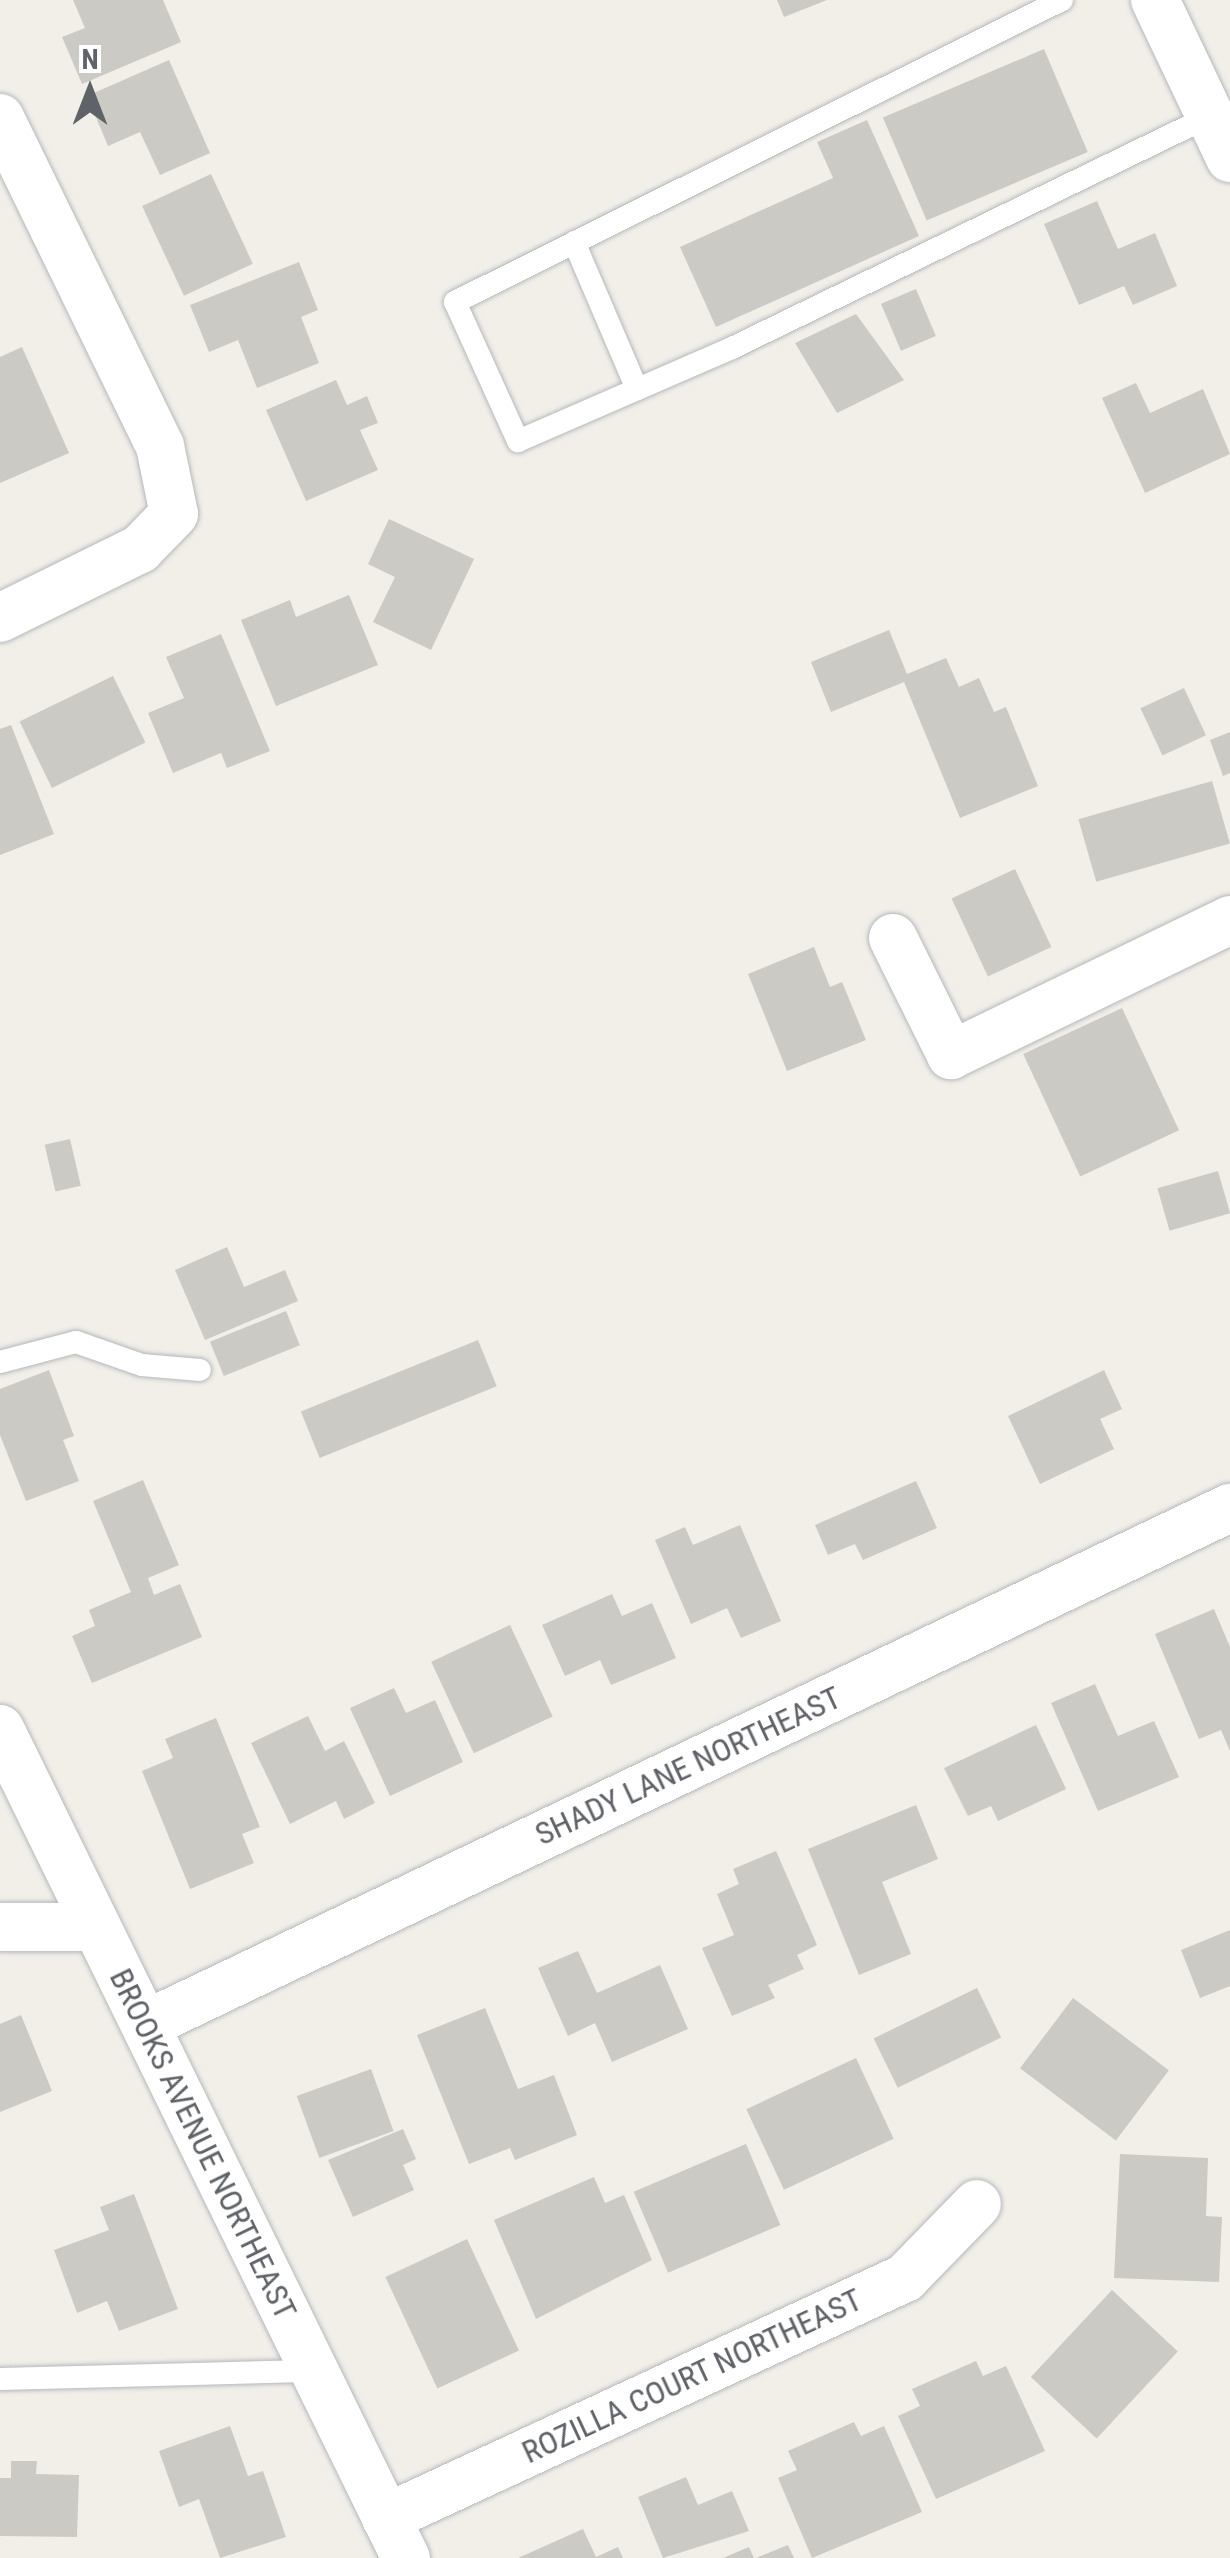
<!DOCTYPE html>
<style>
body{margin:0}
#map{position:relative;width:1230px;height:2558px;overflow:hidden;background:#f1efe8;font-family:"Roboto Condensed",sans-serif}
div>[style]{position:absolute}
[style*='--x']{left:calc(var(--x)*1px);top:calc(var(--y)*1px);width:calc(var(--w)*1px);rotate:calc(var(--a)*1deg)}
.building>*{inset:0;background:#cccac5;transform-origin:0 0}
.roads{filter:drop-shadow(0 0 2px #b5b8bc) drop-shadow(0 0 2px #b5b8bc)}
.lane>*{height:22px;margin:-11px;padding:0 11px;transform-origin:11px;border-radius:11px;background:#fff}
.street>*{height:48px;margin:-24px;padding:0 24px;transform-origin:24px;border-radius:24px;background:#fff}
span{translate:-50% -50%;white-space:nowrap;text-align:center;line-height:1.15;-webkit-text-stroke:10px #fff;paint-order:stroke}
.street-label{font-size:32px;color:#5f6368}
.north{position:absolute;left:40px;top:40px;width:100px;height:100px;-webkit-text-stroke:8px #fff;paint-order:stroke;rotate:0deg;font-size:28px;font-weight:700;line-height:40px;text-align:center;color:#5f6368}
.north::after{content:'';display:block;margin:auto;width:35px;height:45px;background:#5f6368;clip-path:polygon(50% 0,100% 100%,50% 72%,0 100%)}
</style>
<div id="map">
<div class="building">
<div style="clip-path:polygon(73px 0,163px 0,181px 42px,82px 84px,62px 37px,85px 28px)"></div>
<div style="clip-path:polygon(777px 0,827px 0,784px 17px)"></div>
<div style="left:1044px;top:49px;width:112px;height:175px;rotate:67deg"></div>
<div style="clip-path:polygon(169px 60px,210px 153px,160px 175px,140px 132px,108px 146px,87px 96px)"></div>
<div style="clip-path:polygon(867px 120px,919px 236px,716px 327px,680px 247px,833px 178px,817px 142px)"></div>
<div style="left:211px;top:174px;width:99px;height:76px;rotate:65deg"></div>
<div style="clip-path:polygon(1097px 201px,1118px 249px,1155px 233px,1177px 286px,1133px 305px,1124px 286px,1079px 305px,1044px 224px)"></div>
<div style="clip-path:polygon(299px 262px,318px 310px,301px 317px,319px 363px,257px 388px,238px 340px,209px 352px,190px 305px)"></div>
<div style="left:916px;top:289px;width:51px;height:38px;rotate:67deg"></div>
<div style="clip-path:polygon(856px 314px,904px 380px,837px 413px,795px 343px)"></div>
<div style="clip-path:polygon(22px 347px,69px 453px,0 483px,0 357px)"></div>
<div style="clip-path:polygon(336px 380px,347px 405px,367px 396px,378px 423px,360px 430px,378px 470px,306px 501px,266px 410px)"></div>
<div style="clip-path:polygon(1136px 383px,1150px 413px,1203px 389px,1230px 454px,1145px 493px,1102px 398px)"></div>
<div style="clip-path:polygon(389px 519px,474px 559px,431px 650px,373px 622px,395px 577px,368px 564px)"></div>
<div style="clip-path:polygon(349px 595px,378px 665px,276px 706px,241px 620px,290px 600px,296px 617px)"></div>
<div style="clip-path:polygon(889px 630px,907px 674px,946px 658px,959px 687px,979px 678px,994px 712px,1006px 707px,1038px 786px,960px 818px,904px 682px,831px 712px,811px 662px)"></div>
<div style="clip-path:polygon(221px 634px,270px 751px,227px 768px,221px 753px,173px 773px,148px 713px,184px 698px,166px 657px)"></div>
<div style="left:113px;top:676px;width:74px;height:104px;rotate:64deg"></div>
<div style="left:1184px;top:688px;width:52px;height:48px;rotate:65deg"></div>
<div style="clip-path:polygon(11px 725px,54px 834px,0 855px,0 729px)"></div>
<div style="clip-path:polygon(1230px 732px,1230px 773px,1223px 776px,1210px 740px)"></div>
<div style="left:1212px;top:781px;width:65px;height:139px;rotate:74deg"></div>
<div style="left:1015px;top:869px;width:86px;height:70px;rotate:65deg"></div>
<div style="clip-path:polygon(814px 947px,830px 987px,842px 982px,866px 1040px,787px 1071px,748px 974px)"></div>
<div style="left:1122px;top:1008px;width:135px;height:109px;rotate:65deg"></div>
<div style="left:70px;top:1139px;width:48px;height:26px;rotate:77deg"></div>
<div style="left:1218px;top:1171px;width:44px;height:63px;rotate:74deg"></div>
<div style="clip-path:polygon(227px 1247px,244px 1287px,285px 1270px,298px 1301px,205px 1340px,175px 1270px)"></div>
<div style="left:286px;top:1311px;width:37px;height:82px;rotate:68deg"></div>
<div style="left:478px;top:1340px;width:50px;height:191px;rotate:68deg"></div>
<div style="clip-path:polygon(49px 1370px,74px 1436px,63px 1440px,79px 1481px,26px 1501px,0 1435px,0 1389px)"></div>
<div style="clip-path:polygon(1104px 1370px,1122px 1409px,1100px 1419px,1114px 1449px,1040px 1484px,1008px 1416px)"></div>
<div style="clip-path:polygon(143px 1480px,179px 1565px,148px 1578px,154px 1595px,180px 1584px,202px 1637px,92px 1683px,72px 1636px,95px 1626px,89px 1610px,131px 1592px,93px 1501px)"></div>
<div style="clip-path:polygon(916px 1481px,937px 1528px,863px 1560px,855px 1544px,828px 1555px,815px 1525px)"></div>
<div style="clip-path:polygon(740px 1525px,781px 1621px,741px 1638px,727px 1608px,691px 1624px,655px 1540px,685px 1527px,693px 1545px)"></div>
<div style="clip-path:polygon(612px 1594px,622px 1616px,652px 1603px,676px 1658px,611px 1685px,600px 1660px,565px 1676px,542px 1625px)"></div>
<div style="clip-path:polygon(1214px 1609px,1230px 1647px,1230px 1751px,1221px 1730px,1199px 1739px,1155px 1634px)"></div>
<div style="left:510px;top:1625px;width:101px;height:87px;rotate:65deg"></div>
<div style="clip-path:polygon(1095px 1684px,1118px 1736px,1154px 1721px,1179px 1777px,1098px 1811px,1051px 1703px)"></div>
<div style="clip-path:polygon(394px 1688px,406px 1713px,435px 1700px,463px 1762px,390px 1796px,350px 1708px)"></div>
<div style="clip-path:polygon(308px 1716px,325px 1751px,344px 1741px,375px 1803px,344px 1819px,336px 1801px,290px 1824px,251px 1743px)"></div>
<div style="clip-path:polygon(216px 1718px,260px 1827px,242px 1834px,254px 1863px,190px 1889px,142px 1771px,173px 1758px,165px 1739px)"></div>
<div style="clip-path:polygon(1036px 1725px,1066px 1789px,998px 1821px,991px 1806px,968px 1816px,944px 1768px)"></div>
<div style="clip-path:polygon(916px 1805px,938px 1859px,882px 1882px,911px 1954px,859px 1975px,808px 1849px)"></div>
<div style="clip-path:polygon(776px 1851px,817px 1945px,797px 1955px,804px 1969px,768px 1985px,775px 1998px,732px 2016px,702px 1948px,734px 1935px,717px 1894px,739px 1884px,733px 1869px)"></div>
<div style="clip-path:polygon(1230px 1930px,1230px 1986px,1200px 1998px,1181px 1950px)"></div>
<div style="clip-path:polygon(578px 1951px,597px 1993px,660px 1965px,688px 2029px,612px 2062px,595px 2023px,568px 2036px,538px 1968px)"></div>
<div style="left:977px;top:1988px;width:55px;height:115px;rotate:64deg"></div>
<div style="left:1073px;top:1998px;width:120px;height:88px;rotate:37deg"></div>
<div style="clip-path:polygon(485px 2008px,518px 2089px,554px 2075px,577px 2135px,515px 2160px,510px 2148px,469px 2164px,417px 2035px)"></div>
<div style="clip-path:polygon(21px 2015px,52px 2091px,0 2112px,0 2024px)"></div>
<div style="left:856px;top:2058px;width:89px;height:121px;rotate:65deg"></div>
<div style="left:371px;top:2069px;width:66px;height:79px;rotate:70deg"></div>
<div style="clip-path:polygon(403px 2129px,416px 2159px,403px 2165px,414px 2190px,353px 2217px,328px 2160px)"></div>
<div style="left:746px;top:2144px;width:88px;height:122px;rotate:67deg"></div>
<div style="clip-path:polygon(1120px 2154px,1208px 2158px,1206px 2216px,1222px 2217px,1219px 2282px,1114px 2278px)"></div>
<div style="clip-path:polygon(594px 2177px,605px 2203px,624px 2195px,652px 2260px,536px 2319px,494px 2220px)"></div>
<div style="clip-path:polygon(134px 2194px,178px 2309px,119px 2331px,107px 2301px,77px 2313px,54px 2250px,109px 2230px,100px 2207px)"></div>
<div style="left:467px;top:2239px;width:123px;height:90px;rotate:65deg"></div>
<div style="left:1112px;top:2290px;width:90px;height:119px;rotate:43deg"></div>
<div style="clip-path:polygon(976px 2361px,983px 2376px,1006px 2366px,1045px 2451px,936px 2499px,898px 2416px,920px 2406px,912px 2389px)"></div>
<div style="clip-path:polygon(854px 2422px,861px 2436px,884px 2426px,922px 2512px,812px 2558px,778px 2478px,797px 2470px,788px 2451px)"></div>
<div style="clip-path:polygon(230px 2426px,248px 2476px,263px 2471px,286px 2537px,220px 2558px,199px 2499px,179px 2507px,159px 2451px)"></div>
<div style="clip-path:polygon(11px 2461px,37px 2461px,36px 2474px,79px 2475px,77px 2537px,0 2536px,0 2478px,11px 2478px)"></div>
<div style="clip-path:polygon(686px 2477px,698px 2505px,732px 2491px,749px 2531px,663px 2558px,638px 2497px)"></div>
<div style="clip-path:polygon(583px 2529px,596px 2557px,618px 2547px,623px 2558px,518px 2558px)"></div>
<div style="clip-path:polygon(788px 2545px,794px 2558px,756px 2558px)"></div>
<div style="clip-path:polygon(749px 2547px,754px 2558px,723px 2558px)"></div>
</div>
<div class="roads">
<div class="lane">
<div style="--x:1062;--y:0;--w:678;--a:153.55"></div>
<div style="--x:455;--y:302;--w:153;--a:65.6"></div>
<div style="--x:518;--y:441;--w:233;--a:-23.5"></div>
<div style="--x:732;--y:348;--w:531;--a:-25.89"></div>
<div style="--x:574;--y:242;--w:160;--a:66.8"></div>
<div style="--x:0;--y:1362;--w:79;--a:-14.7"></div>
<div style="--x:76;--y:1342;--w:70;--a:19.2"></div>
<div style="--x:142;--y:1365;--w:58;--a:4.9"></div>
<div style="--x:0;--y:2379;--w:315;--a:-1.5"></div>
</div>
<div class="street">
<div style="--x:1155;--y:0;--w:175;--a:64.6"></div>
<div style="--x:0;--y:118;--w:365;--a:64"></div>
<div style="--x:160;--y:446;--w:69;--a:78.4"></div>
<div style="--x:174;--y:514;--w:49;--a:134.2"></div>
<div style="--x:140;--y:549;--w:156;--a:153.8"></div>
<div style="--x:893;--y:938;--w:131;--a:63.6"></div>
<div style="--x:951;--y:1055;--w:310;--a:-25.8"></div>
<div style="--x:0;--y:1729;--w:923;--a:63.91"></div>
<div style="--x:0;--y:1927;--w:95;--a:0"></div>
<div style="--x:147;--y:2024;--w:1200;--a:-25.48"></div>
<div style="--x:386;--y:2518;--w:572;--a:-24.82"></div>
<div style="--x:905;--y:2278;--w:103;--a:-45.8"></div>
</div>
</div>
<div class="street-label">
<span style="left:688px;top:1766px;rotate:-25deg">SHADY LANE NORTHEAST</span>
<span style="left:203px;top:2144px;rotate:64deg">BROOKS AVENUE NORTHEAST</span>
<span style="left:692px;top:2376px;rotate:-25deg">ROZILLA COURT NORTHEAST</span>
</div>
<div class="north">N</div>
</div>
